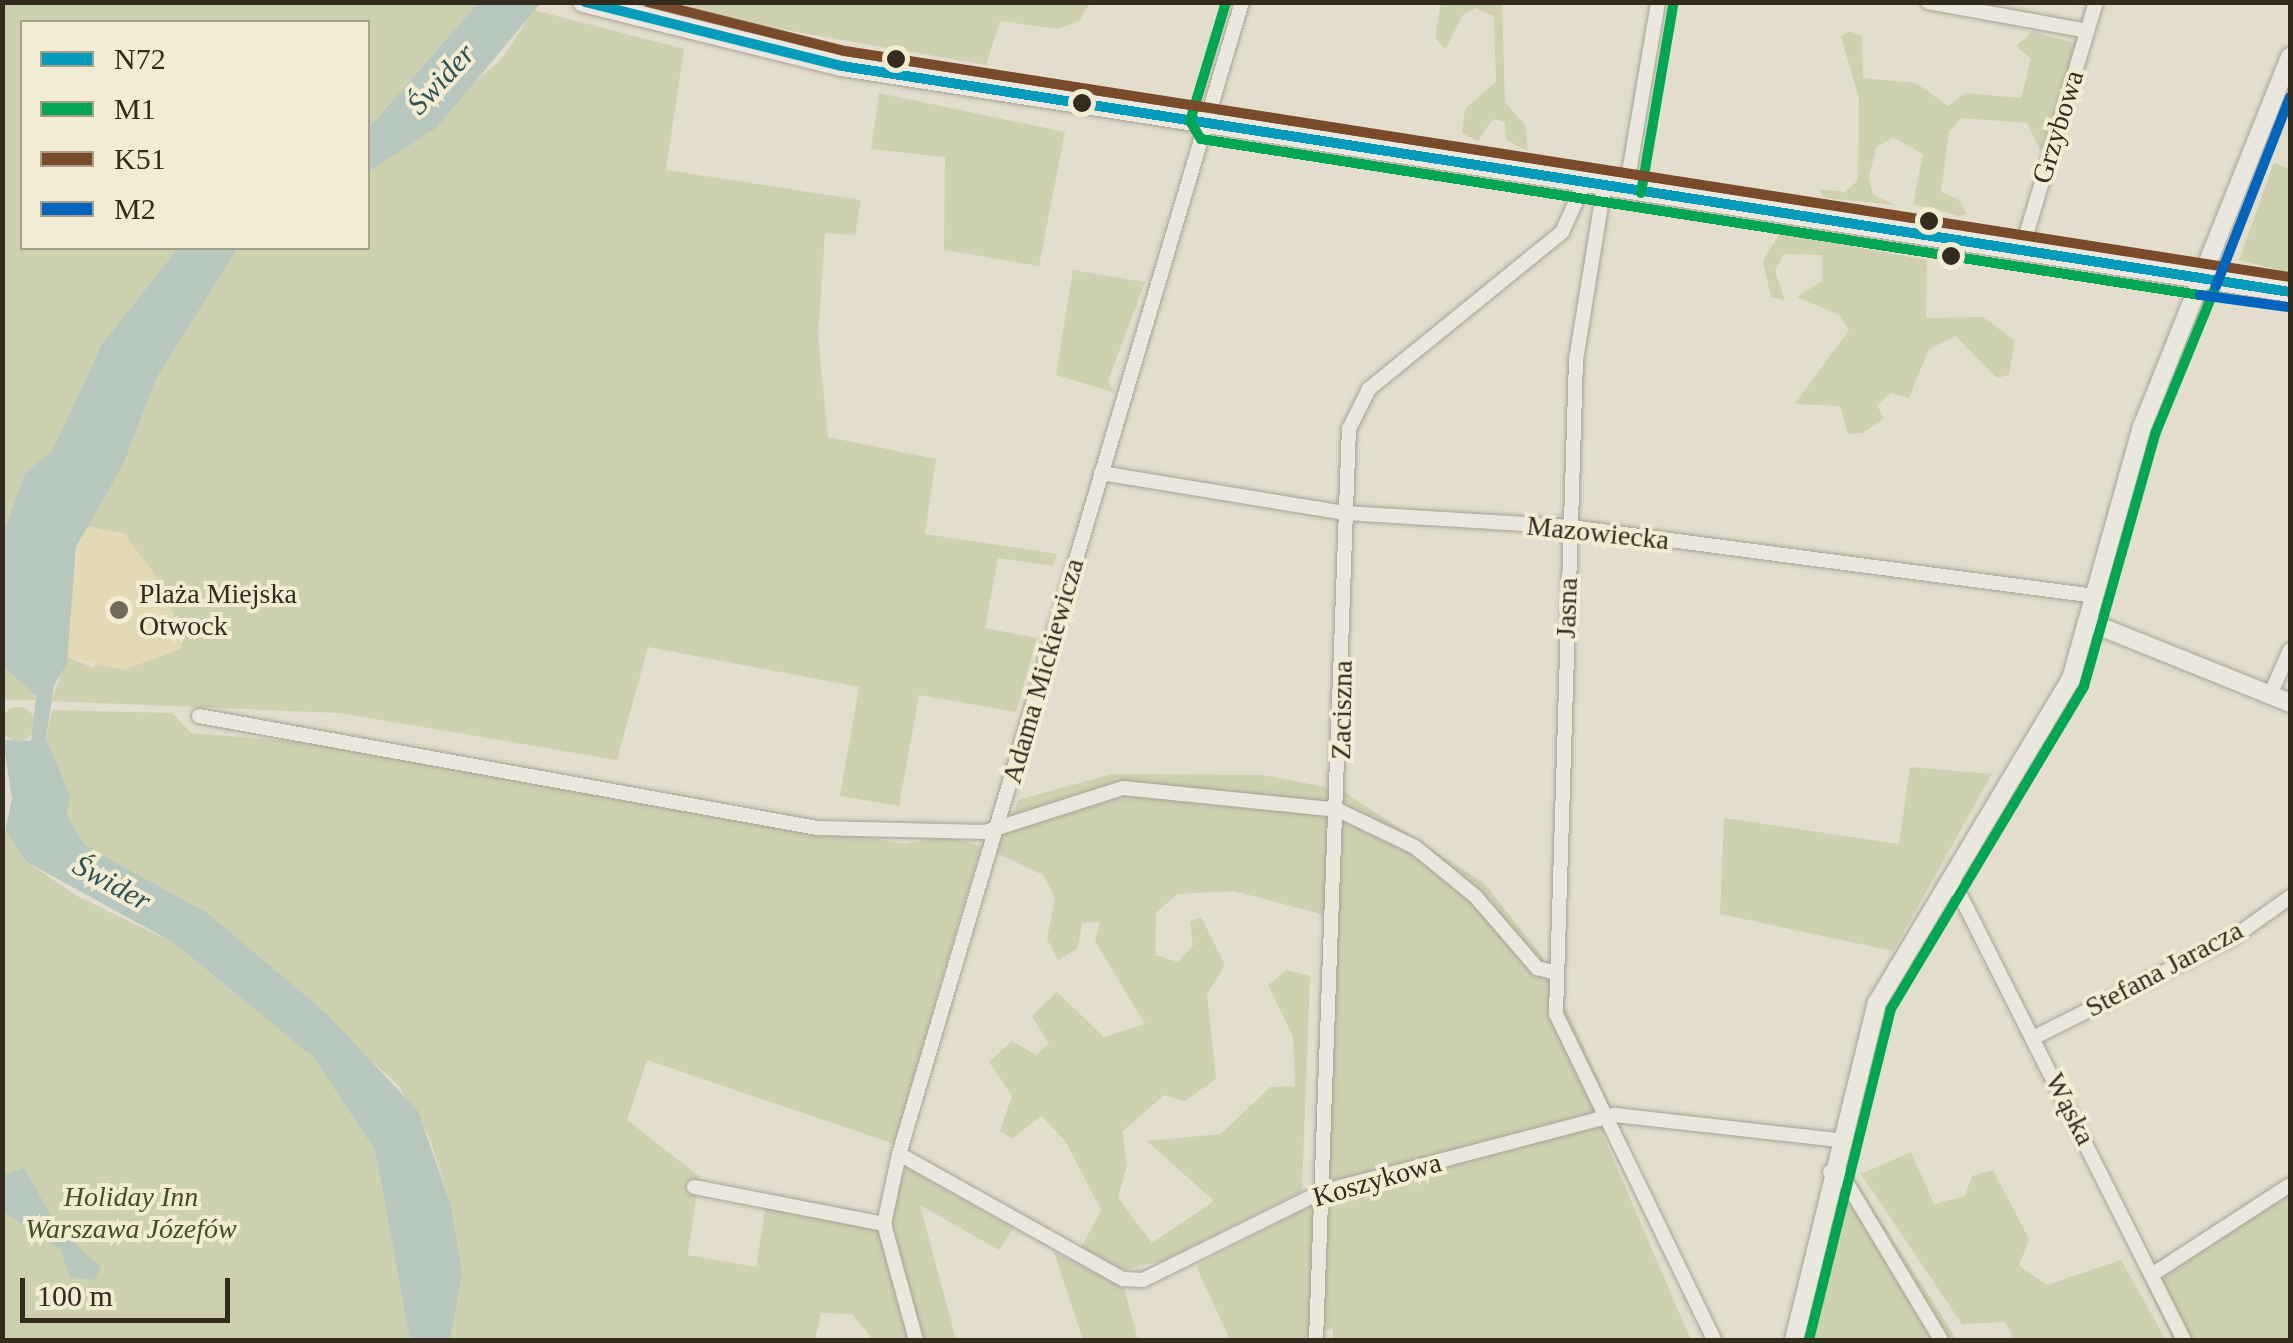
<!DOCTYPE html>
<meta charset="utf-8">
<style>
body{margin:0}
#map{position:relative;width:2293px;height:1343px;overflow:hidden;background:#e2ddcc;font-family:"Times New Roman",serif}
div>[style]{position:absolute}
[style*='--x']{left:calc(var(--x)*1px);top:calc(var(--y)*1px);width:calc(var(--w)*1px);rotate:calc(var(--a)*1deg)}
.green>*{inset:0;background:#ced1b0}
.round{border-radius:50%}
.sand>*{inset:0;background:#e3dab5}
.water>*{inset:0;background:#b8c7be}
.roads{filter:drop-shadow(0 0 2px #a7a296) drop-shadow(0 0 2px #a7a296)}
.minor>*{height:14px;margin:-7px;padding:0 7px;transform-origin:7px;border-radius:7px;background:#eae7de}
.tertiary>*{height:18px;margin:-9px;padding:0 9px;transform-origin:9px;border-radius:9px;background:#eae7de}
.secondary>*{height:20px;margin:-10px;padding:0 10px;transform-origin:10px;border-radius:10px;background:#eae7de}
.bus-1>*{height:10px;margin:-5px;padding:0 5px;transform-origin:5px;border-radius:5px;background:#059cbc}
.bus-2>*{height:10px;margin:-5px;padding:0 5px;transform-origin:5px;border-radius:5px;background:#00a651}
.bus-3>*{height:10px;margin:-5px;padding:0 5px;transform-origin:5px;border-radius:5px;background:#7a4b2a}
.bus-4>*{height:10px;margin:-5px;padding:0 5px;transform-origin:5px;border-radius:5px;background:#0065bd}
.dots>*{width:28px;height:28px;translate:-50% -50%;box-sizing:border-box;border:5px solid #f2ecd3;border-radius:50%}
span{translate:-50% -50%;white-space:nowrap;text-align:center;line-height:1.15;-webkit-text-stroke:8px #f2ecd3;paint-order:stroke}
.street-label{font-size:28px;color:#342b1f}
.poi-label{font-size:28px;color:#342b1f}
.left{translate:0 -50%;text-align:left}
.park-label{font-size:28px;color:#424f27;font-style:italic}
.water-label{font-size:30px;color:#2f5253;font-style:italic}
.frame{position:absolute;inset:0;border:5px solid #342b1f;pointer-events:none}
.legend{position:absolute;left:20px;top:20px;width:350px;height:230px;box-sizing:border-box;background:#f2ecd3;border:2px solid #a69f8b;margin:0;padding:12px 18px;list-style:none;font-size:30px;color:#342b1f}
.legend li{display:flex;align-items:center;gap:20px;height:50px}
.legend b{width:50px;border:2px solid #a69f8b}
.scale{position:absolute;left:20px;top:1278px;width:210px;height:45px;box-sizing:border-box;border:5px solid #342b1f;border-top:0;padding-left:12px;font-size:30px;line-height:35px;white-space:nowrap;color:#342b1f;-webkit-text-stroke:8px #f2ecd3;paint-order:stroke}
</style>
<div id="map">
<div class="green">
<div style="clip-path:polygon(3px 3px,478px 3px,368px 129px,368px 22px,22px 22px,22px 248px,178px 248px,102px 344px,52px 451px,25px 473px,3px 535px)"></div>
<div style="clip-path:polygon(629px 3px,1090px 3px,1079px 21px,1057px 29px,1000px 21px,986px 65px)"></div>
<div style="clip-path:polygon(1441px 3px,1502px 3px,1505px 102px,1525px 125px,1528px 151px,1506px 140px,1505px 122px,1493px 119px,1478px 141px,1462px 133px,1465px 109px,1496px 82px,1494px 16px,1475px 8px,1463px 15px,1445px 50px,1435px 37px)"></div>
<div style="clip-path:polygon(534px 10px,684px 49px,666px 170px,861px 200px,855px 235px,825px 233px,818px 336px,828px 437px,936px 459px,925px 534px,1057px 554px,1053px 566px,998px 558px,985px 628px,1037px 638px,1016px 712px,919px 695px,899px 806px,840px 796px,859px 687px,648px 647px,617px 760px,340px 713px,51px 701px,68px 657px,93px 668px,162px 591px,125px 534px,85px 526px,124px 463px,156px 379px,238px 248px,368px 248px,368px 172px,501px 60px)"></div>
<div style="clip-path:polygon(1849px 31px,1862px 36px,1863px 78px,1916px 83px,1948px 106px,1965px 93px,2021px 98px,2031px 59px,2016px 46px,2032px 32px,2080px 44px,2055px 143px,2042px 154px,2027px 123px,1961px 118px,1949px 132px,1941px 192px,1959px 200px,1967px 214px,1959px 216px,1913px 204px,1923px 154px,1893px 137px,1876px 148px,1869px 177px,1873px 195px,1896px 205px,1824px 198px,1819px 189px,1845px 192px,1858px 180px,1859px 98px,1841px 37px)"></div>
<div style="clip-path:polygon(879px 93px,1065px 132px,1039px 266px,944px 250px,945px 157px,871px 149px)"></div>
<div style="clip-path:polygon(2274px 163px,2290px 169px,2290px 273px,2239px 260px)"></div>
<div style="clip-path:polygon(1780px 233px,1927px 260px,1926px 318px,1983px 317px,2015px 341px,2009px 375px,1997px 378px,1956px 336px,1929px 349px,1909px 398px,1891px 393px,1877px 405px,1884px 419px,1862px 433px,1848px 434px,1840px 406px,1795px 404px,1849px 330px,1839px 315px,1797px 297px,1822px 281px,1822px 255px,1784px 254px,1775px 271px,1785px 300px,1771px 297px,1763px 261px)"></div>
<div style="clip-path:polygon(1073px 270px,1145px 282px,1108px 381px,1115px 393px,1056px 375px)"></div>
<div style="clip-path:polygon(2px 666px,29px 684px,36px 700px,3px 700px)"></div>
<div class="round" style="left:1px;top:707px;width:34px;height:34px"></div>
<div style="clip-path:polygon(52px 710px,172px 713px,191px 733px,337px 745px,905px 844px,946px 837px,981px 846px,1010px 823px,1018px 800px,1112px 774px,1263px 775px,1341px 790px,1484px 883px,1542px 956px,1619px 1124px,1602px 1133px,1691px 1340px,1333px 1340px,1333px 1328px,1299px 1340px,1230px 1340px,1196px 1266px,1313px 1205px,1324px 915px,1234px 891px,1177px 894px,1156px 913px,1155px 955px,1178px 962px,1193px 946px,1190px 922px,1201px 917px,1225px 965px,1207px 994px,1216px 1079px,1185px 1101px,1164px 1095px,1122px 1132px,1127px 1165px,1118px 1198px,1152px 1243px,1214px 1201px,1147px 1141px,1221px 1134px,1270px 1087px,1295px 1086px,1293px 1036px,1268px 985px,1287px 970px,1310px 976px,1302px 1191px,1162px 1261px,1123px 1270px,1080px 1250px,1101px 1210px,1066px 1142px,1041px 1116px,1012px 1139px,1000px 1131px,1012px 1096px,989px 1062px,1012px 1041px,1036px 1055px,1049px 1044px,1032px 1016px,1057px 992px,1104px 1037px,1145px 1024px,1095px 941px,1100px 922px,1082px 923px,1078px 948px,1058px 960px,1047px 939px,1055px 897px,1043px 875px,981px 846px,894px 1144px,647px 1060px,627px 1120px,699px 1176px,688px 1255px,756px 1267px,766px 1205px,880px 1227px,908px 1340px,873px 1340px,852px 1314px,821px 1313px,815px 1340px,450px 1340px,450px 1202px,429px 1136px,399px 1086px,206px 912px,86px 846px,67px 816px,69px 795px,46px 739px)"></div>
<div style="clip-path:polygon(1910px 767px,1992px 774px,1893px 951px,1720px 914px,1724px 818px,1899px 844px)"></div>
<div style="clip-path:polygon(5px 830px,27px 862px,77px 896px,174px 943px,314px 1058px,346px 1096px,375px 1150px,410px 1340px,3px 1340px)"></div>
<div style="clip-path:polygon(1911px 1152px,1934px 1204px,1965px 1196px,1972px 1176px,1993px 1170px,2029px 1239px,2019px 1266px,2047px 1285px,2121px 1260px,2166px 1340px,2014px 1340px,2005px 1322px,1962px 1324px,1861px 1174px)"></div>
<div style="clip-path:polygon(905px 1166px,1014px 1228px,999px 1250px,920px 1205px,956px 1340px,921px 1340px,890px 1220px)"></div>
<div style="clip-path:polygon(1847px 1167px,1954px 1335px,1956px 1340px,1810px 1340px)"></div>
<div style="clip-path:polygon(2290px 1180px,2290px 1340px,2173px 1340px,2140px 1272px)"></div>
<div style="clip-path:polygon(1054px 1252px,1124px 1288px,1138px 1340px,1083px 1340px)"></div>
</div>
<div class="sand">
<div style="clip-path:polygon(85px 526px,124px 534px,154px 573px,181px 629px,181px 649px,123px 670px,68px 657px,72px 568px)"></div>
</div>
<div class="water">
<div style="clip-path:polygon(478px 3px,541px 3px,436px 128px,368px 172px,368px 129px)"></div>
<div style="clip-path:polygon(178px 248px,238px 248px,156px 379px,124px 463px,76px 547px,67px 664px,54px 685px,46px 739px,70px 795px,67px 816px,86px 846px,206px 912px,326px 1013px,418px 1111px,450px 1202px,462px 1274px,450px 1340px,410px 1340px,375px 1150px,314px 1058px,174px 943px,27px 862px,5px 830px,12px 799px,3px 740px,31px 741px,36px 696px,3px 666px,3px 534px,25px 473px,52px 451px,102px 344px)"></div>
<div style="clip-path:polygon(24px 1167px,57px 1227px,101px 1267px,94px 1280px,70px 1277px,60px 1249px,3px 1212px,3px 1176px)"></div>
</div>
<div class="roads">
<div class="minor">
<div style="--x:1928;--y:2;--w:162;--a:10.3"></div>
<div style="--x:1604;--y:187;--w:174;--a:99.2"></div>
<div style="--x:1576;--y:359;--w:655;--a:91.75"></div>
<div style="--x:1556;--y:1014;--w:362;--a:64.1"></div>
<div style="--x:1626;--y:190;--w:191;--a:-80.3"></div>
<div style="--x:2021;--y:252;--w:261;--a:-73.3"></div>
<div style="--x:1101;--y:473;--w:247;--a:9.3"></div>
<div style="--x:1345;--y:513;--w:226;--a:3.5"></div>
<div style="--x:1571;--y:527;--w:529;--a:7.5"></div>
<div style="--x:2270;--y:695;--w:49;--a:-66"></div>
<div style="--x:199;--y:716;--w:628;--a:10.27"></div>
<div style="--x:817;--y:828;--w:168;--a:1.4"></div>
<div style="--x:985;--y:832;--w:145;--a:-17.7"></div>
<div style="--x:1123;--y:788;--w:216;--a:5.8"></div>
<div style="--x:1338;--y:810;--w:85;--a:25.7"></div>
<div style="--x:1415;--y:847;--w:79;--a:39.3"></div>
<div style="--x:1476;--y:897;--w:94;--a:49.3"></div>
<div style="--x:1537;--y:968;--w:16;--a:14"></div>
<div style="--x:1953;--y:881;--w:514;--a:63.29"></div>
<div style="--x:2035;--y:1037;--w:223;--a:-26.7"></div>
<div style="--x:2234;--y:937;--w:69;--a:-35.5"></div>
<div style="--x:899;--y:1154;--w:257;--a:29.2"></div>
<div style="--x:1123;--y:1279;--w:20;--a:3"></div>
<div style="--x:1143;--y:1280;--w:199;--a:-26.3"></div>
<div style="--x:1321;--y:1192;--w:304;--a:-14.7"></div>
<div style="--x:1615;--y:1115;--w:223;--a:6.4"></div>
<div style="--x:1830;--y:1172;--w:12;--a:14"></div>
<div style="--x:1842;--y:1175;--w:192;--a:59"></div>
<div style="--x:694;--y:1187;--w:194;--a:11"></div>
<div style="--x:2153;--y:1274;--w:163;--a:-33"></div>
<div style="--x:916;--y:1340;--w:120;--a:-105.4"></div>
<div style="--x:884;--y:1224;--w:72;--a:-77.9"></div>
<div style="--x:899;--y:1154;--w:1202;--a:-73.42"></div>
<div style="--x:1316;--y:1340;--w:912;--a:-87.93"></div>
<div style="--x:1349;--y:429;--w:45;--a:-63.4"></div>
<div style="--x:1369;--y:389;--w:249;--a:-39.1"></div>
<div style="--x:1562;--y:232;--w:53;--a:-65.4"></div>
</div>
<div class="tertiary">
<div style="--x:2089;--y:622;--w:217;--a:21.9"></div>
<div style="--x:1794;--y:1340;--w:347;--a:-76.2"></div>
<div style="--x:1877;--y:1003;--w:378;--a:-59.1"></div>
<div style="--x:2071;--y:679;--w:262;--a:-74.3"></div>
<div style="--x:2142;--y:427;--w:399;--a:-68.2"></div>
</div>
<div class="secondary">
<div style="--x:583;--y:2;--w:267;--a:13.9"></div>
<div style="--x:842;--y:66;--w:1466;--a:8.87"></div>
</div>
</div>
<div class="bus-1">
<div style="--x:585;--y:2;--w:265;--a:14"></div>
<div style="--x:842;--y:66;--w:1466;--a:8.87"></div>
</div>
<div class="bus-2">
<div style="--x:1226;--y:2;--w:124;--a:106.8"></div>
<div style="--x:1190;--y:121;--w:21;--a:59"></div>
<div style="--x:1201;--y:139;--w:1011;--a:8.88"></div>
<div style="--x:1641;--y:193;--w:191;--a:-80.3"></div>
<div style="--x:1809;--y:1340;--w:341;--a:-76.1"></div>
<div style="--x:1891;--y:1009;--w:376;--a:-59.1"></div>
<div style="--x:2084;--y:686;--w:264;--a:-74.2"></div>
<div style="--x:2156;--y:432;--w:158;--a:-67.7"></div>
</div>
<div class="bus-3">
<div style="--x:648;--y:2;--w:203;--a:14"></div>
<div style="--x:845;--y:51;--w:1463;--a:8.89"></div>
</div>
<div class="bus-4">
<div style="--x:2216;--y:286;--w:203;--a:-68.6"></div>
<div style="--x:2200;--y:295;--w:89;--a:7.8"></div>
</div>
<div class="dots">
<div style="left:896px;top:59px;background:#342b1f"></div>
<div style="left:1082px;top:103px;background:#342b1f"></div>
<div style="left:1929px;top:221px;background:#342b1f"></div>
<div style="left:1951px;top:256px;background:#342b1f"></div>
<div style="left:119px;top:610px;background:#71695c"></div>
</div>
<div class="street-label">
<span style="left:2058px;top:127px;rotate:-73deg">Grzybowa</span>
<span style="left:1598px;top:533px;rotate:6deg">Mazowiecka</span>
<span style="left:1567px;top:608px;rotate:-88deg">Jasna</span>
<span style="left:1043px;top:671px;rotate:-74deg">Adama Mickiewicza</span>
<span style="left:1342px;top:710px;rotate:-89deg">Zaciszna</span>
<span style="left:2164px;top:969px;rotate:-28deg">Stefana Jaracza</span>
<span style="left:2070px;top:1109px;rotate:63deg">Wąska</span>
<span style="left:1377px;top:1180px;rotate:-16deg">Koszykowa</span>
</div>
<div class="poi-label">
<span class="left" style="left:139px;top:610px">Plaża Miejska<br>Otwock</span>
</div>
<div class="park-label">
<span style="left:131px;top:1213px">Holiday Inn<br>Warszawa Józefów</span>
</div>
<div class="water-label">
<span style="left:441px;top:79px;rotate:-47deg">Świder</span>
<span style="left:112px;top:883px;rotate:29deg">Świder</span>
</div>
<div class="frame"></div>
<ul class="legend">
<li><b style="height:12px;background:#059cbc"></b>N72</li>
<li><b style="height:12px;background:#00a651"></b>M1</li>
<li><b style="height:12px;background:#7a4b2a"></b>K51</li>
<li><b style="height:12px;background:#0065bd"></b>M2</li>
</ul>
<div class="scale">100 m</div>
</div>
